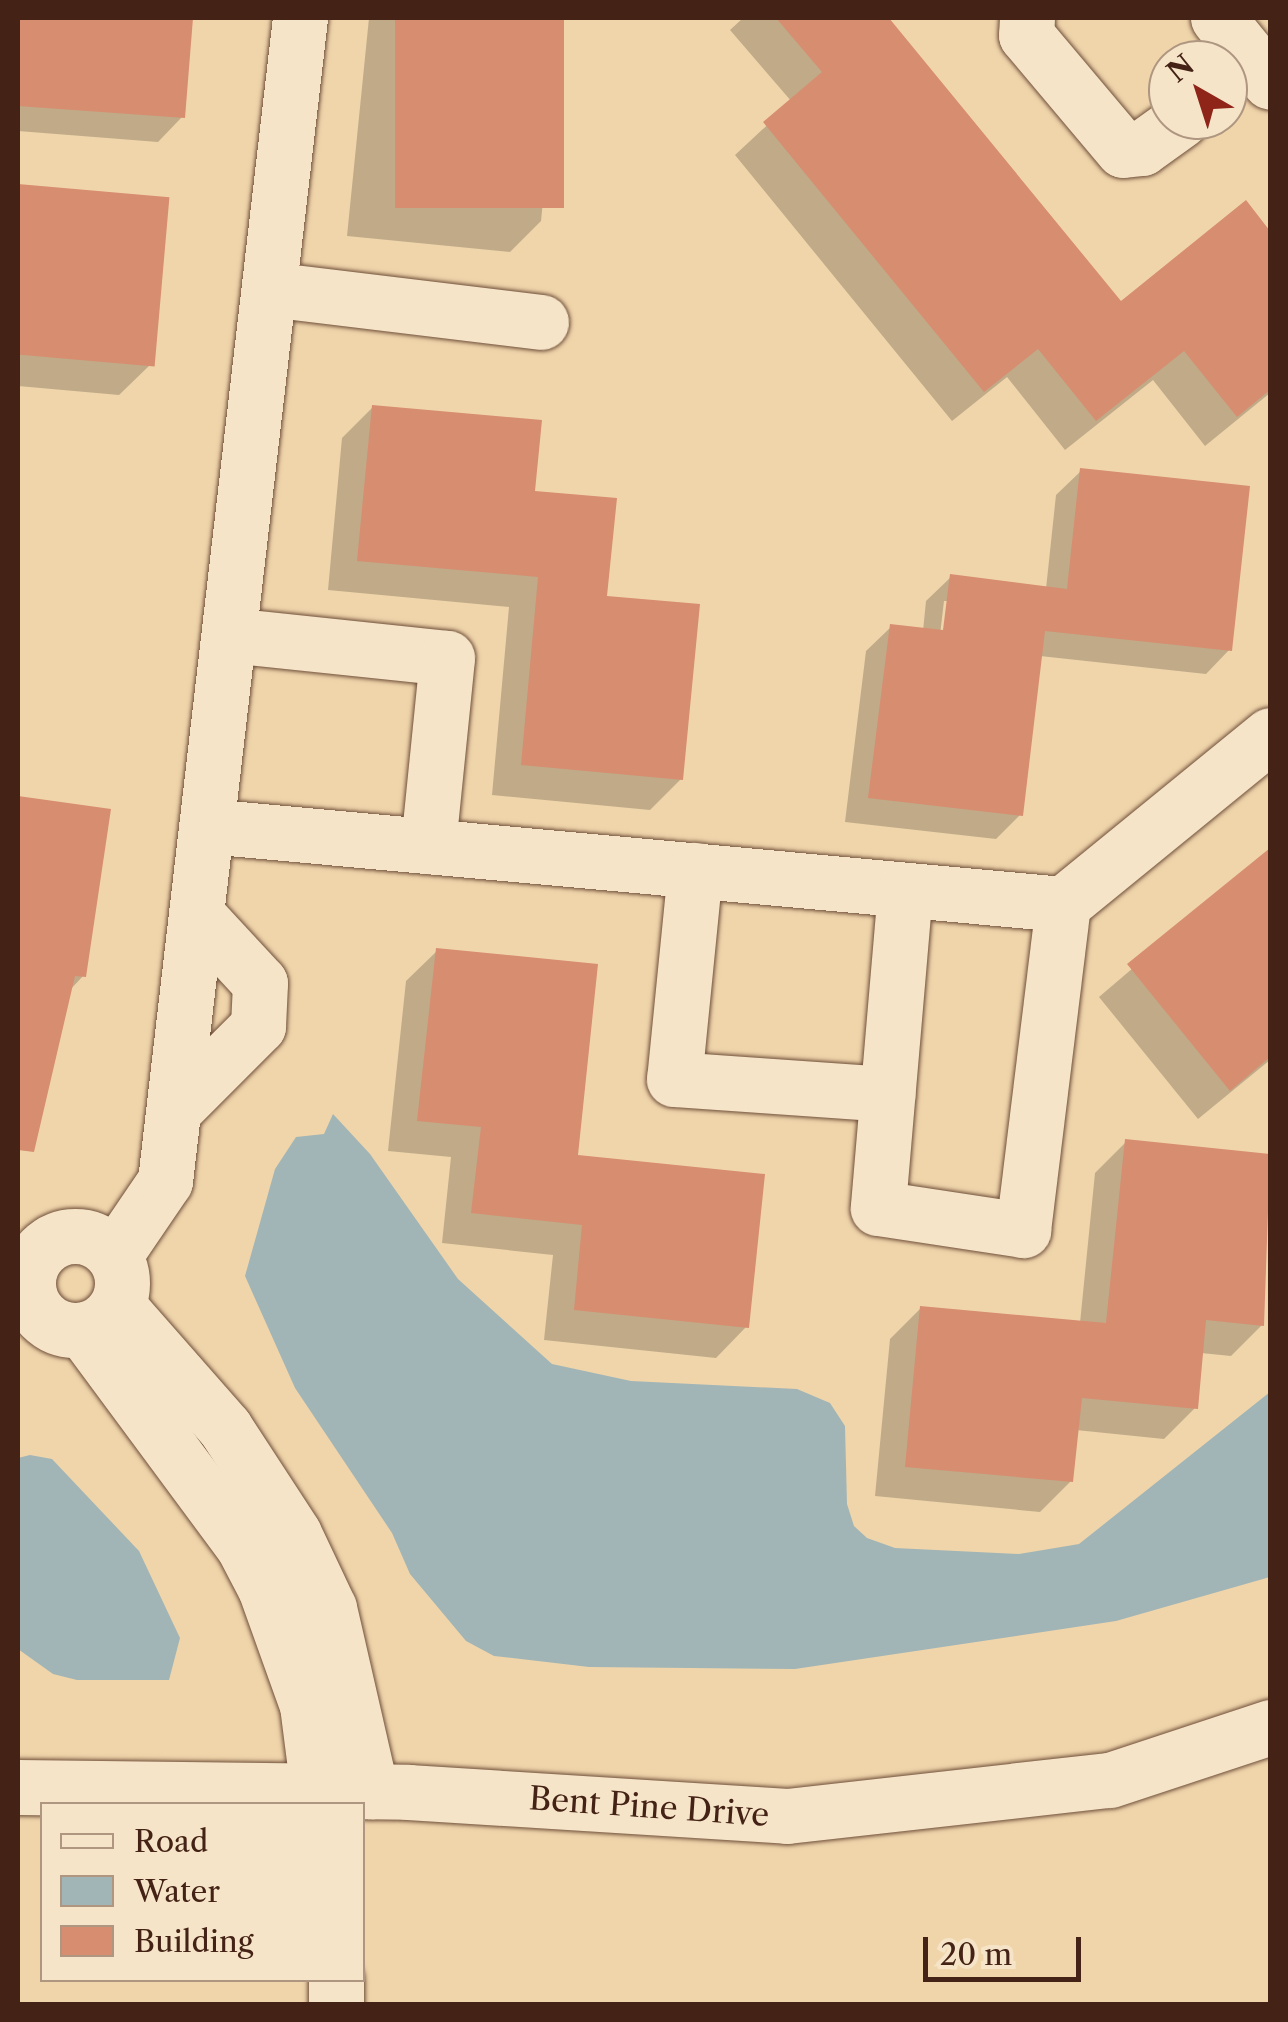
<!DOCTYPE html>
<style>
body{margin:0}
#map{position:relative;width:1288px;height:2022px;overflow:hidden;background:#f0d5ab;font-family:"Libre Caslon Text",serif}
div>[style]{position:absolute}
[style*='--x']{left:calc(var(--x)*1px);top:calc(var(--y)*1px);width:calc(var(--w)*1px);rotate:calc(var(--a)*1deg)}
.water>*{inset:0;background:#a1b5b6}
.shadow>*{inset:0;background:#0003}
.building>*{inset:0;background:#d78d70;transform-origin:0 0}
.roads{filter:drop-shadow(0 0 2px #6f4f3a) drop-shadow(0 0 2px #6f4f3a)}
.minor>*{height:55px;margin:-27.5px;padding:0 27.5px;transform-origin:27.5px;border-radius:27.5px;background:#f5e4c8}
.minor>.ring{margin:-27.5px;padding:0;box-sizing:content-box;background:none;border:55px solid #f5e4c8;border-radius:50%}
span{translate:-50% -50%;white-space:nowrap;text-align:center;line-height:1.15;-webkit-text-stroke:8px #f5e4c8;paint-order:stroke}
.street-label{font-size:32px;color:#442215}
.frame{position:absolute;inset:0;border:20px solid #442215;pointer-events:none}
.legend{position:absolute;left:40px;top:1802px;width:325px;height:180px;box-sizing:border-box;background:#f5e4c8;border:2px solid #ae9680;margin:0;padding:12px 18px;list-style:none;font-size:30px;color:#442215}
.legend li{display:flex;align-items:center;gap:20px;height:50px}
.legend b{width:50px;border:2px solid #ae9680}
.north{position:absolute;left:1148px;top:40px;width:100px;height:100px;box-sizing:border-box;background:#f5e4c8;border:2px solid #ae9680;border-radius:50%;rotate:321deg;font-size:28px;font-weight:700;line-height:40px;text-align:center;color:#442215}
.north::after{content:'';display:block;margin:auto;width:35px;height:45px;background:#8f2418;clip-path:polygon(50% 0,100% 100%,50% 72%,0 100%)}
.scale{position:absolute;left:923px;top:1937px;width:158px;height:45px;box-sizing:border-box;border:5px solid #442215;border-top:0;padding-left:12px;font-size:30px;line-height:35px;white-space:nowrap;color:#442215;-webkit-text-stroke:8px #f5e4c8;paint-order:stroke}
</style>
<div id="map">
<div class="water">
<div style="clip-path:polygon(333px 1114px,370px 1154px,458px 1279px,552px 1364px,631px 1381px,797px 1389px,830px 1403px,845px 1426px,847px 1504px,854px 1526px,867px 1538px,895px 1548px,1019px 1554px,1079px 1544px,1270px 1392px,1270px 1577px,1116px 1621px,795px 1669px,589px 1667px,494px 1656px,466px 1641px,410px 1574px,392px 1533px,295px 1388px,245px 1276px,275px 1169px,296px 1137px,324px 1134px)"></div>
<div style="clip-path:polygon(30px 1455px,52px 1459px,139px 1551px,180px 1638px,169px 1680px,77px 1680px,53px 1674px,18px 1649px,18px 1458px)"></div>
</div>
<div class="shadow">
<div style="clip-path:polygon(18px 18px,191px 18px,182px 117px,158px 142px,18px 131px)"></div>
<div style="clip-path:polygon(369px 18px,561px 18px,541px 221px,510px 252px,347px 236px)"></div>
<div style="clip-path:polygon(743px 18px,885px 18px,1121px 304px,1245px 203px,1270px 235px,1270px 393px,1205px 446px,1153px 380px,1065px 450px,1007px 377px,952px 421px,735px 155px,792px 102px,730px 30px)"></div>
<div style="clip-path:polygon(18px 186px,167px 200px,150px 365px,119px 395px,18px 386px)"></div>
<div style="clip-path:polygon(372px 408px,532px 493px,604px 598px,681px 779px,650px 810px,492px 795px,509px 607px,328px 590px,342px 438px)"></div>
<div style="clip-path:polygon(evenodd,1081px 471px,1230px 649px,1206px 674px,1040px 656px,1020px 815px,996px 839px,845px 822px,866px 651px,891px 627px,923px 631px,926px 601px,951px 577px,1046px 589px,1056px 495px,1081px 471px,944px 601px,949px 601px,944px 643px,939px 643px,944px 601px)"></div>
<div style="clip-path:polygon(18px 799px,108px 812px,83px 976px,70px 990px,39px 1122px,18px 1143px)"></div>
<div style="clip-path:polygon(1270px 851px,1270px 1060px,1198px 1119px,1099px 997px)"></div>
<div style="clip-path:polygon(437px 951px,575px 1157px,746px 1327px,716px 1358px,544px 1340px,553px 1255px,442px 1243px,451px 1157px,388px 1151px,406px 981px)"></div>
<div style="clip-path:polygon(1126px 1142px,1270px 1156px,1262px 1325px,1231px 1356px,1201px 1353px,1195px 1408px,1164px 1439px,1076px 1430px,1071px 1481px,1040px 1512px,875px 1496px,890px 1339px,921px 1308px,1080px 1323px,1095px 1173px)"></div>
</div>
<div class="building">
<div style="clip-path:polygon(19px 18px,193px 18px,185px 118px,18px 106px)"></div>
<div style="left:395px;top:18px;width:169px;height:190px"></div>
<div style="clip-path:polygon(776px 18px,889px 18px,1121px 301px,1246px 200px,1270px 231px,1270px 390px,1237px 417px,1184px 351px,1096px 421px,1038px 349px,984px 392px,763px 122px,822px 72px)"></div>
<div style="left:18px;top:184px;width:152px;height:170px;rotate:5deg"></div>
<div style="clip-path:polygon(372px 405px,542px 420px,535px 491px,617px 498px,607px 596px,700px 604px,683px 780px,521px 765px,538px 577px,357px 561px)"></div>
<div style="clip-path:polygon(1080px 468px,1250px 486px,1232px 651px,1045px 631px,1023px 816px,868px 798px,890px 624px,943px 630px,950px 574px,1067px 589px)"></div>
<div style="clip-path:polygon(18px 796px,111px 809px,86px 977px,75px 976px,34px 1152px,18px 1150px)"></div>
<div style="clip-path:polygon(1270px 848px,1270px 1057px,1230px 1091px,1127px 964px)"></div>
<div style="clip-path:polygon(436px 948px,598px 964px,578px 1155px,765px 1174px,749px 1328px,574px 1310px,582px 1225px,471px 1213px,481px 1127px,417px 1121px)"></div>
<div style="clip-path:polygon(1125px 1139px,1270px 1154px,1264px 1326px,1206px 1320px,1198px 1409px,1082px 1398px,1073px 1482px,905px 1467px,920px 1306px,1106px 1323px)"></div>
</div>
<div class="roads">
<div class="minor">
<div style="--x:1027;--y:18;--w:17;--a:93"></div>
<div style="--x:1026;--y:35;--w:150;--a:49.9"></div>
<div style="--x:1123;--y:150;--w:19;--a:-6"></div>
<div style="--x:1142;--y:148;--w:48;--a:-35.7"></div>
<div style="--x:1218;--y:18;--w:82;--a:50.9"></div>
<div style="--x:269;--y:289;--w:274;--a:6.9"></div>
<div style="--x:229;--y:635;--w:219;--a:6"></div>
<div style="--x:447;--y:658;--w:189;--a:95.8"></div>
<div style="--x:207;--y:826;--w:860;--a:5.21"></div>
<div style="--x:1063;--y:904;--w:267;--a:-39.2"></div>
<div style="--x:695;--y:870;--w:210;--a:95.7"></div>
<div style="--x:674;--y:1079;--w:214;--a:4"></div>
<div style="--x:905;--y:890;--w:319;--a:94.9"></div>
<div style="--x:878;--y:1208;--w:147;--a:8.6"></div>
<div style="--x:1023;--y:1230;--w:328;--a:-83"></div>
<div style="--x:174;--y:1110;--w:119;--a:-45"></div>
<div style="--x:258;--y:1026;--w:43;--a:-87.3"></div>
<div style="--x:260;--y:983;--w:93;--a:-132.8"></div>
<div class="ring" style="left:28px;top:1236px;width:39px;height:39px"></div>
<div style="--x:114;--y:1256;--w:91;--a:-55.8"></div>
<div style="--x:165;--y:1181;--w:1171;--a:-83.38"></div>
<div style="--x:117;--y:1305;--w:164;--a:48.7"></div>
<div style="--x:225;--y:1428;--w:126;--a:56.9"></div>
<div style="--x:294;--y:1534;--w:82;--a:64.7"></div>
<div style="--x:329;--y:1608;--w:188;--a:77.1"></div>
<div style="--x:83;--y:1330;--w:269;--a:53.5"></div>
<div style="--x:243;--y:1546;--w:47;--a:62.4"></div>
<div style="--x:265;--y:1588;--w:124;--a:70.3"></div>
<div style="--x:307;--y:1705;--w:87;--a:82.7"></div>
<div style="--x:18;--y:1787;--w:390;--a:0.7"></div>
<div style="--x:408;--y:1792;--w:380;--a:3.6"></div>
<div style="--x:787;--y:1816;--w:325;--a:-6.4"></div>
<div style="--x:1110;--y:1780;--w:169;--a:-18.3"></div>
<div style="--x:336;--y:2004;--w:24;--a:-90"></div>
</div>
</div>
<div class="street-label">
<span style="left:649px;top:1807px;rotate:4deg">Bent Pine Drive</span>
</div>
<div class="frame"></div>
<ul class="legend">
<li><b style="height:12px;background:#f5e4c8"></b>Road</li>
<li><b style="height:28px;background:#a1b5b6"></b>Water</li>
<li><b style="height:28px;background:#d78d70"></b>Building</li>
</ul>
<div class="north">N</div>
<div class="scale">20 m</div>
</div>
